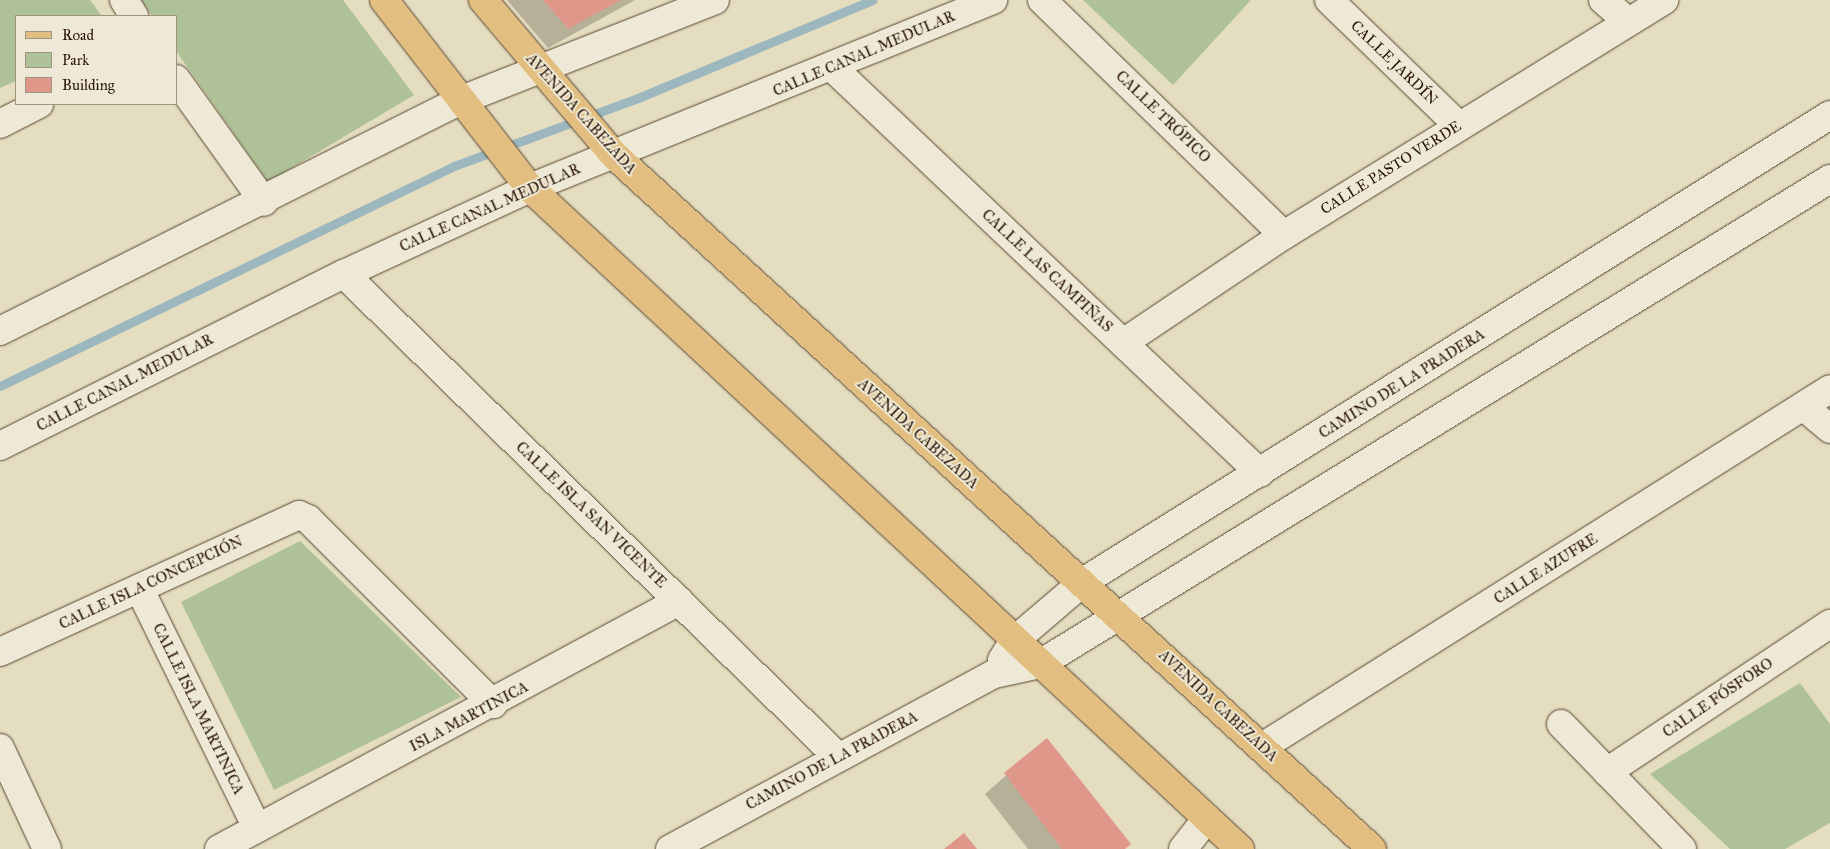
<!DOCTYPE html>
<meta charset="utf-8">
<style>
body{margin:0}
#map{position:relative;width:1830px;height:849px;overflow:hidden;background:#e5ddc0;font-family:"IM FELL Great Primer",serif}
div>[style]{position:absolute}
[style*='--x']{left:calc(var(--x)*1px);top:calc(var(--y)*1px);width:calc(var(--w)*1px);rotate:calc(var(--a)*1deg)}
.green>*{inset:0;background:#afc297}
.shadow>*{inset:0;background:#0003}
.stream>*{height:9px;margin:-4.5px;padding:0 4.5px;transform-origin:4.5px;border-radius:4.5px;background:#9cb8be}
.building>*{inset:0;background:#df978a}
.roads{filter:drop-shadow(0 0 1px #574531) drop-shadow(0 0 1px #574531)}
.minor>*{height:28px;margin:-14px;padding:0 14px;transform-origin:14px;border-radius:14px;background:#eee9d6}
.major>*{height:28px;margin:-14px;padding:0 14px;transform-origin:14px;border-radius:14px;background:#e2be80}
span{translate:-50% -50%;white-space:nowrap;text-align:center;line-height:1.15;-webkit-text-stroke:4px #eee9d6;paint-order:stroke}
.street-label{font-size:15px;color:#281201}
.legend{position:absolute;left:15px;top:15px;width:162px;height:90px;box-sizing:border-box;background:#eee9d6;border:1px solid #9f9381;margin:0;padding:6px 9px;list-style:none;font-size:15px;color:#281201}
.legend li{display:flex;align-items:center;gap:10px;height:25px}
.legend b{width:25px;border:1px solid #9f9381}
</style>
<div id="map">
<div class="green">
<div style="clip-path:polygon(0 0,90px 0,102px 16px,16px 16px,16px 81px,0 88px)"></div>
<div style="clip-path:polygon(141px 0,343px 0,414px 95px,268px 182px,176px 51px,176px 16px,152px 16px)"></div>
<div style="clip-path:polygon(1083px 0,1251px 0,1173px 85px)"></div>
<div style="clip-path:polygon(300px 541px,461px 697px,274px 790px,181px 602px)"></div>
<div style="clip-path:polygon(1800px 683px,1830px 724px,1830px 823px,1785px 849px,1730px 849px,1650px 774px)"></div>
</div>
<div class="shadow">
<div style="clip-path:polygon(507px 0,635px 0,548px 48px)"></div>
<div style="clip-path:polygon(1046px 740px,1124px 849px,1028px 849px,985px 794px)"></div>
</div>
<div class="stream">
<div style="--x:0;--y:386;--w:504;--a:-25.85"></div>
<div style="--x:454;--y:166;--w:196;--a:-20.3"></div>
<div style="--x:638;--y:98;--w:254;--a:-22.7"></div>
</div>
<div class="building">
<div style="clip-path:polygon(543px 0,621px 0,568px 29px)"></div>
<div style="clip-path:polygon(1047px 738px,1131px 844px,1125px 849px,1062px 849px,1004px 773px)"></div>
<div style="clip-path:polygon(964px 833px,977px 849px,944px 849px)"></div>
</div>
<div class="roads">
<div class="minor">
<div style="--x:124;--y:0;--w:19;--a:58"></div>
<div style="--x:1042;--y:0;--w:337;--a:44.2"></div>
<div style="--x:1329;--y:0;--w:181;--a:44.1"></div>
<div style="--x:1603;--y:0;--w:33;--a:41"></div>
<div style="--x:834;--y:69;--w:587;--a:43.48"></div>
<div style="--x:176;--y:79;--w:151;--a:54.4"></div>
<div style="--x:0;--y:124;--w:44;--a:-27.1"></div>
<div style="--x:344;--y:274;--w:691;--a:44.35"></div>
<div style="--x:0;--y:331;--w:513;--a:-26.61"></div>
<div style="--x:459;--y:101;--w:275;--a:-21.5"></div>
<div style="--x:1123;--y:343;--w:194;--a:-33.9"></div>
<div style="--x:1284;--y:235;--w:447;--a:-31.7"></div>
<div style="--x:1804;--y:407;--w:34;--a:40"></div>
<div style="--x:0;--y:446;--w:385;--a:-26.6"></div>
<div style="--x:344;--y:274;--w:205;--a:-24.8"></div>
<div style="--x:530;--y:188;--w:500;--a:-22.1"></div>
<div style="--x:140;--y:590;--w:265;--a:63.8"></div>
<div style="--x:0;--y:652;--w:329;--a:-24.6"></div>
<div style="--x:299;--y:515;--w:10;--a:24"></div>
<div style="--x:308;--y:519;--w:262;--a:45"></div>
<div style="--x:1002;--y:660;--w:22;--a:-58"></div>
<div style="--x:1014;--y:641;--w:91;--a:-40.5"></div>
<div style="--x:1083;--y:582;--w:881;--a:-32.01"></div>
<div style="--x:1561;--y:724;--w:174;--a:45.9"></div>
<div style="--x:1262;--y:747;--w:671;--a:-32.22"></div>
<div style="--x:0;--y:748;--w:111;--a:65"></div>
<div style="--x:1607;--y:772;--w:268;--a:-33.6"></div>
<div style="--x:219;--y:849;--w:523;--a:-28.33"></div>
<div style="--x:670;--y:849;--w:368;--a:-28.4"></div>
<div style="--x:994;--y:674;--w:47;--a:-12.3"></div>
<div style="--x:1040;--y:664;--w:927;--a:-31.55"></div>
<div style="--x:1183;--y:849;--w:39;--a:-52"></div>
</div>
<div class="major">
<div style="--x:384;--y:0;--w:238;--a:52.2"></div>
<div style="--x:530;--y:188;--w:970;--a:42.95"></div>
<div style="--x:483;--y:0;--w:202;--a:49.8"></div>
<div style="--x:613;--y:154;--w:1029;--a:42.48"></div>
</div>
</div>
<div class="street-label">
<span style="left:864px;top:54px;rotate:-23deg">CALLE CANAL MEDULAR</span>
<span style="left:1394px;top:63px;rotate:44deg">CALLE JARDÍN</span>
<span style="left:581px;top:114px;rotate:48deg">AVENIDA CABEZADA</span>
<span style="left:1163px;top:117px;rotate:44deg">CALLE TRÓPICO</span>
<span style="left:1391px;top:168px;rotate:-32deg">CALLE PASTO VERDE</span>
<span style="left:490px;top:208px;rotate:-24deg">CALLE CANAL MEDULAR</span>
<span style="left:1047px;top:271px;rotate:43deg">CALLE LAS CAMPIÑAS</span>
<span style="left:125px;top:383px;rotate:-27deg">CALLE CANAL MEDULAR</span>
<span style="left:1402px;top:384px;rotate:-32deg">CAMINO DE LA PRADERA</span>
<span style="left:918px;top:434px;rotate:42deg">AVENIDA CABEZADA</span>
<span style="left:591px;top:515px;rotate:44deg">CALLE ISLA SAN VICENTE</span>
<span style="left:1546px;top:569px;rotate:-32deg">CALLE AZUFRE</span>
<span style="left:151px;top:583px;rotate:-25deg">CALLE ISLA CONCEPCIÓN</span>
<span style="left:1718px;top:698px;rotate:-34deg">CALLE FÓSFORO</span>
<span style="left:1218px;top:706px;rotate:43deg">AVENIDA CABEZADA</span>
<span style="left:198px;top:709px;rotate:64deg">CALLE ISLA MARTINICA</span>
<span style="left:469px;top:717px;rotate:-28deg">ISLA MARTINICA</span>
<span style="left:832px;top:761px;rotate:-28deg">CAMINO DE LA PRADERA</span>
</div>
<ul class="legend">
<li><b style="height:6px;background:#e2be80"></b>Road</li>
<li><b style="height:14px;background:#afc297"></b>Park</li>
<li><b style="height:14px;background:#df978a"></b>Building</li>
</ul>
</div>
